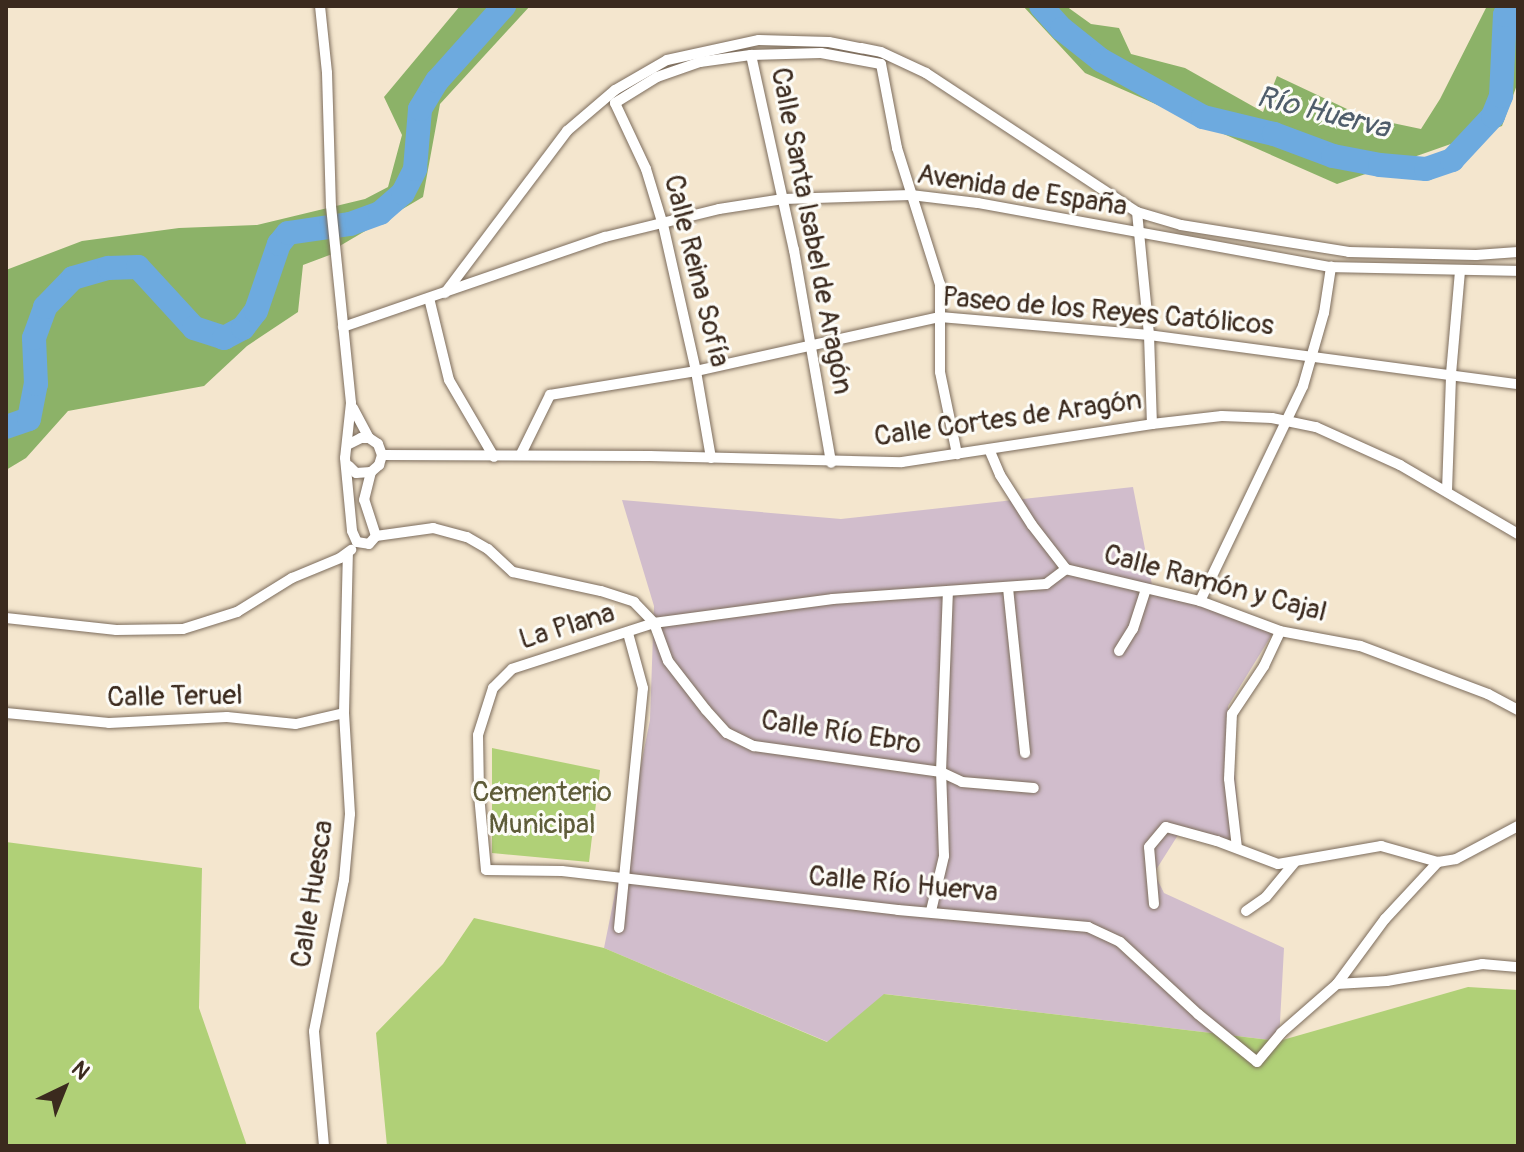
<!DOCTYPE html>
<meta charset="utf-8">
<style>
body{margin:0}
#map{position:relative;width:1524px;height:1152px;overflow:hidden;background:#f4e6ce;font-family:Pangolin,sans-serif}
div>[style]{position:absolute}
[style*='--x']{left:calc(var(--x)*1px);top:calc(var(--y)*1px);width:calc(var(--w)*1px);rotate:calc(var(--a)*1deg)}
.industrial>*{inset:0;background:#d1bdcc}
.green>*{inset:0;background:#b0d077}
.forest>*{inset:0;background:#8cb268}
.river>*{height:24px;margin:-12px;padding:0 12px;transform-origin:12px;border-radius:12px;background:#6daadf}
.roads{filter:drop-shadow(0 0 2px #7c6c5c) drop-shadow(0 0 2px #7c6c5c)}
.street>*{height:10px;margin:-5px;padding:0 5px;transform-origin:5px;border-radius:5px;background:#fff}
span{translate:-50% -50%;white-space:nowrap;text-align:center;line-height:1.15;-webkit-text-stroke:6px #fdfcf7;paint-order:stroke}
.street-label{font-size:28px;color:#3b2a1e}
.park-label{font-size:28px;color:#5e5c39}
.water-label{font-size:30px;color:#4f5d6b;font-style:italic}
.frame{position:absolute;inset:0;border:8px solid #3b2a1e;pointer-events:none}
.north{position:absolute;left:24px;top:1048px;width:80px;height:80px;-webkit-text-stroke:6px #fdfcf7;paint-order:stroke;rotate:43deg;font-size:22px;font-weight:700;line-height:32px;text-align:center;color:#3b2a1e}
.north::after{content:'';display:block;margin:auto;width:28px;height:36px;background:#3b2a1e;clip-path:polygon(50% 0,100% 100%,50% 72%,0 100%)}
</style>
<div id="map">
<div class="industrial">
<div style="clip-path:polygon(1133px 487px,1153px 590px,1276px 628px,1228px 706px,1242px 846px,1178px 835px,1154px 873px,1164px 893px,1284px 948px,1279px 1041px,885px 994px,828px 1042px,604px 948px,650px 720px,654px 606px,622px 500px,841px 519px)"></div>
</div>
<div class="green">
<div style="clip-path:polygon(492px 748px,600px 770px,589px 862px,492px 853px)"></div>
<div style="clip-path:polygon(6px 842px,202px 868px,199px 1008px,247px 1146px,6px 1146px)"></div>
<div style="clip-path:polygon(474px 918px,604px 948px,827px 1042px,884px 994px,1279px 1041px,1468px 987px,1518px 990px,1518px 1146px,387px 1146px,376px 1033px,443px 964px)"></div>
</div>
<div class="forest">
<div style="clip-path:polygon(460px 6px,530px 6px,440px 104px,423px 197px,338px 247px,335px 253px,303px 265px,298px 312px,247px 346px,204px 386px,68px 411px,26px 458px,6px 470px,6px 270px,82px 241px,179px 228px,257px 225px,365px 199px,388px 187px,402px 135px,384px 97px)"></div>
<div style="clip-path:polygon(1023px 6px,1066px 6px,1091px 24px,1119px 28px,1131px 54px,1185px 68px,1263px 112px,1277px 76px,1364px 117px,1421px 129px,1440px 99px,1487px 6px,1518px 6px,1518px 82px,1502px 126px,1337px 184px,1085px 73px)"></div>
</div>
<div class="river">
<div style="--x:1041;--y:6;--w:31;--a:48"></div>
<div style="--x:1062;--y:29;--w:50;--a:38.5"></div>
<div style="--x:1101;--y:60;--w:117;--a:29.2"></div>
<div style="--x:1203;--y:117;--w:73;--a:13.5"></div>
<div style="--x:1274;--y:134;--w:63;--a:20.4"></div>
<div style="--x:1333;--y:156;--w:48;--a:10.8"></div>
<div style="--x:1380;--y:165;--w:46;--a:5"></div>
<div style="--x:1426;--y:169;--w:28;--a:-19"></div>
<div style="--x:1452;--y:160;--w:60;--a:-47"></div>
<div style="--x:1493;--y:116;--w:22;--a:-68"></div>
<div style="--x:1501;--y:96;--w:81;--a:-87.2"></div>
<div style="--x:1505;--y:15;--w:10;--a:-66"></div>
<div style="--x:6;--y:427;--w:24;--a:-19"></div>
<div style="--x:29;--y:419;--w:36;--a:-79"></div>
<div style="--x:36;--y:384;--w:46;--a:-92.5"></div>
<div style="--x:34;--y:338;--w:33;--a:-70"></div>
<div style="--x:45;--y:307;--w:40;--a:-46"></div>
<div style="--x:73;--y:278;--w:37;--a:-16"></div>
<div style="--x:109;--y:268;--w:29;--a:-2"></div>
<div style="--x:138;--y:267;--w:83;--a:47.4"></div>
<div style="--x:194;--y:328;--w:32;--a:18"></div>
<div style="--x:224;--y:338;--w:21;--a:-28"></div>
<div style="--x:243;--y:328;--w:21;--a:-53"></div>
<div style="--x:256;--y:311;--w:71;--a:-71.1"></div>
<div style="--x:279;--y:244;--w:14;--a:-51"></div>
<div style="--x:288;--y:233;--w:63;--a:-8.3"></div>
<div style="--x:350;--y:224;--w:32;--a:-20"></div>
<div style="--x:380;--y:213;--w:30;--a:-41"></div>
<div style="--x:403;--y:193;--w:27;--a:-63"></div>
<div style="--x:415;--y:169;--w:60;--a:-85.2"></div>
<div style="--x:420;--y:109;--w:33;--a:-59"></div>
<div style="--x:437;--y:81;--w:101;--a:-48.2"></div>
</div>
<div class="roads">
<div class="street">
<div style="--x:320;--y:6;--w:67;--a:84"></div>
<div style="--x:327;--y:73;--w:133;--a:88.3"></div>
<div style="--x:331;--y:206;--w:198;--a:84.2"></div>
<div style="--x:351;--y:403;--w:55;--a:96.2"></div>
<div style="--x:345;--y:458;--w:73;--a:84.5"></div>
<div style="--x:352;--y:531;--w:12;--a:66"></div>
<div style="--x:751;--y:55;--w:200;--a:77.6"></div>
<div style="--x:794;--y:250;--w:216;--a:80.1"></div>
<div style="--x:1137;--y:212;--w:46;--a:16.5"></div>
<div style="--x:1181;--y:225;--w:170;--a:9.1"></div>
<div style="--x:1349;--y:252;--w:127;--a:1.4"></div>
<div style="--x:1476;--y:255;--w:42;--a:-4.1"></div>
<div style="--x:445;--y:293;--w:203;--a:-53"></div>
<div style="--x:567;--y:131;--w:63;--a:-40.5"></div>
<div style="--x:615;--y:90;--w:60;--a:-30"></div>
<div style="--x:667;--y:60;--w:94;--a:-12.3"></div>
<div style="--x:759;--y:40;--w:70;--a:1.6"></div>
<div style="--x:829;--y:42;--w:33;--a:11"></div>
<div style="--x:861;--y:48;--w:20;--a:11"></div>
<div style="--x:881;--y:52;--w:50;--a:25"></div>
<div style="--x:926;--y:73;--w:253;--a:33.4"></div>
<div style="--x:1137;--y:212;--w:124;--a:84.4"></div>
<div style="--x:1149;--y:335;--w:89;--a:88.1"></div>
<div style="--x:429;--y:298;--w:84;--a:76.3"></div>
<div style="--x:449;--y:380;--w:89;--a:59.7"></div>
<div style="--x:343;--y:327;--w:277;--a:-19"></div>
<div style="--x:605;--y:237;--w:117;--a:-13.8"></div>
<div style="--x:719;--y:209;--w:65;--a:-8.9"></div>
<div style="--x:783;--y:199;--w:128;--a:-1.8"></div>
<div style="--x:911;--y:195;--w:67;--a:6.8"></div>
<div style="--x:978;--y:203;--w:359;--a:10.3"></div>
<div style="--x:1331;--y:267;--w:187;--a:1.2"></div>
<div style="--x:353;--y:408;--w:34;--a:62"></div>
<div style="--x:989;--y:449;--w:28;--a:67"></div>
<div style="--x:1000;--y:475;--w:59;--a:57.4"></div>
<div style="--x:1032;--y:525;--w:56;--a:52.3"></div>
<div style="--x:521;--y:454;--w:66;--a:-63.8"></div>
<div style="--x:550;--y:395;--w:148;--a:-9.3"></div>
<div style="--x:696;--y:371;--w:250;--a:-12.5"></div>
<div style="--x:940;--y:317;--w:210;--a:4.9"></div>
<div style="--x:1149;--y:335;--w:372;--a:7.6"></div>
<div style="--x:382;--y:455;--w:268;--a:0.2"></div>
<div style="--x:650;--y:456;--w:252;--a:1.4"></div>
<div style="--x:902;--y:462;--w:253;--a:-8.6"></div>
<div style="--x:1152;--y:424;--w:70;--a:-6.5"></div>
<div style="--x:1222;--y:416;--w:50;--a:2.3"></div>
<div style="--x:1272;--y:418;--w:45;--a:11.6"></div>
<div style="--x:1316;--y:427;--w:92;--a:24.3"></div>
<div style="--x:1400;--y:465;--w:137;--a:30.3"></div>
<div style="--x:711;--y:458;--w:88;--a:-99.8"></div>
<div style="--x:696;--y:371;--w:150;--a:-102.7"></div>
<div style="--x:663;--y:225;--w:59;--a:-106.9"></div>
<div style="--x:646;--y:169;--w:73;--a:-115.2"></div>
<div style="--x:615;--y:103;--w:49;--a:-31.8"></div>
<div style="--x:657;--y:77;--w:46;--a:-19.2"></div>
<div style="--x:700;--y:62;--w:51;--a:-7.8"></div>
<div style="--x:751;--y:55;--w:70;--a:-1.6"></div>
<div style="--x:821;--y:53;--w:61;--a:10.4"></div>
<div style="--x:881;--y:64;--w:86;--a:79.2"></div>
<div style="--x:897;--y:148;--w:143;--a:72.5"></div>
<div style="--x:940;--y:284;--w:88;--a:90"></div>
<div style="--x:940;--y:372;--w:84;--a:78.3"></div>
<div style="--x:349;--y:466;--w:10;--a:45"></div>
<div style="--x:356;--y:473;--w:15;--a:-4"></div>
<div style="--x:371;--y:472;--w:11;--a:-41"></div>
<div style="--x:379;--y:465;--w:10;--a:-73"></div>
<div style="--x:382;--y:455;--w:12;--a:-110"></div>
<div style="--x:378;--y:444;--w:11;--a:-146"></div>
<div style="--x:369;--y:438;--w:8;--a:180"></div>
<div style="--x:361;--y:438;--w:13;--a:153"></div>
<div style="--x:1447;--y:491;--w:117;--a:-88"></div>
<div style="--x:1451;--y:374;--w:103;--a:-85"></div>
<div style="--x:376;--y:536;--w:58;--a:-8"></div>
<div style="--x:433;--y:528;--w:35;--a:15"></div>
<div style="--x:467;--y:537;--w:24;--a:30"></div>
<div style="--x:488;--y:549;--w:34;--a:43"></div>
<div style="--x:513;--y:572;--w:90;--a:12.2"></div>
<div style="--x:601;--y:591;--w:35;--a:18"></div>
<div style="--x:634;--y:602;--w:29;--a:46"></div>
<div style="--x:357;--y:542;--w:12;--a:9"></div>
<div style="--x:369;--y:544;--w:11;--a:-49"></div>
<div style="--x:376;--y:536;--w:38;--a:-108"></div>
<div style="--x:364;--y:500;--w:29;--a:-76"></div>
<div style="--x:1008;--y:588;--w:166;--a:84.1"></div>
<div style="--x:1200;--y:601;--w:238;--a:-64.4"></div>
<div style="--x:1303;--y:386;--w:76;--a:-74"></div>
<div style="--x:1324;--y:313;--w:47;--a:-81.3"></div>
<div style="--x:6;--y:618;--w:111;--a:6.2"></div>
<div style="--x:116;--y:630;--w:67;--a:-0.9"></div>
<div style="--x:183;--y:629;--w:57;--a:-17.5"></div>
<div style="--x:237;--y:612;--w:65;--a:-31.7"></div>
<div style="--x:292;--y:578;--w:52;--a:-22.6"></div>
<div style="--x:340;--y:558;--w:14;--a:-36"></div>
<div style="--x:654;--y:623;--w:40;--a:69.8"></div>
<div style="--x:668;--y:661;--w:62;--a:52.2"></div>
<div style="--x:706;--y:710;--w:31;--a:48"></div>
<div style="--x:727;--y:733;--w:30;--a:26"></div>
<div style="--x:754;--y:746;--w:189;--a:7.9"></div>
<div style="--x:941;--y:772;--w:23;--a:25"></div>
<div style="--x:962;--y:782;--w:72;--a:4.8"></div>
<div style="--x:1119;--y:651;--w:26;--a:-58"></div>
<div style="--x:1133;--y:629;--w:42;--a:-72"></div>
<div style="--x:1518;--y:710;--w:34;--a:-152"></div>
<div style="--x:1488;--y:694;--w:137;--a:-159.4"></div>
<div style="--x:1360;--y:646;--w:81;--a:-169.4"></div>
<div style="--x:1280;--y:631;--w:85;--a:-159.4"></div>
<div style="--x:1200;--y:601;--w:138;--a:-166.6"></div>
<div style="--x:1066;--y:569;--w:25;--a:143"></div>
<div style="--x:1046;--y:584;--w:214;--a:176"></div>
<div style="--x:833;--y:599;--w:181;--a:172.4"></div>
<div style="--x:654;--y:623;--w:149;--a:162.1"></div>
<div style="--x:512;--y:669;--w:27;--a:135"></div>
<div style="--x:493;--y:688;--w:49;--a:107.7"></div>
<div style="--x:478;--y:735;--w:60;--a:89"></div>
<div style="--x:479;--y:795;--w:75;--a:84.7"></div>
<div style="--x:486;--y:870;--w:76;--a:0.8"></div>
<div style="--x:562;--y:871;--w:338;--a:6.6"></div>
<div style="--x:898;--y:910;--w:191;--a:5.1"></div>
<div style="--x:1088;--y:927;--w:35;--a:25"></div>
<div style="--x:1120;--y:942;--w:106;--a:42.7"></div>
<div style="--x:1198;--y:1014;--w:76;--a:39.1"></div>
<div style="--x:1257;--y:1062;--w:38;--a:-50"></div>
<div style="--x:1281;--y:1033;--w:74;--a:-41.2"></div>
<div style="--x:1337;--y:984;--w:50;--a:-3.4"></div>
<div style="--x:1387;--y:981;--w:97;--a:-10.1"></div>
<div style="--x:1482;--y:964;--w:36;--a:5"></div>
<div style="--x:6;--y:713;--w:103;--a:5.5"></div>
<div style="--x:109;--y:723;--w:118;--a:-2.9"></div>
<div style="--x:227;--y:717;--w:69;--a:5.8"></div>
<div style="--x:296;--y:724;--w:49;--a:-12.9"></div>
<div style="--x:1237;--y:848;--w:69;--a:-96.6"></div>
<div style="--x:1229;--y:779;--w:65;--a:-87.4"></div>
<div style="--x:1232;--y:714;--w:58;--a:-56.3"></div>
<div style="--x:1264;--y:666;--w:38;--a:-65"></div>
<div style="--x:1154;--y:904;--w:57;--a:-95"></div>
<div style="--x:1149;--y:847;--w:26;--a:-50"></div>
<div style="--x:1166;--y:827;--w:53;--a:15.4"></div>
<div style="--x:1217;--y:841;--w:65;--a:20.7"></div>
<div style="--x:1278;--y:864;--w:105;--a:-9.9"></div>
<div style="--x:1381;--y:846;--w:59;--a:15.7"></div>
<div style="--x:931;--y:911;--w:57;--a:-76.7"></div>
<div style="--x:944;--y:856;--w:84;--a:-92"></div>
<div style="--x:941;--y:772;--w:179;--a:-87.8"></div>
<div style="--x:1246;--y:911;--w:24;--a:-35"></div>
<div style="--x:1266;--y:897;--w:45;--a:-50.4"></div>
<div style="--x:619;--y:928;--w:241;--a:-84.3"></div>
<div style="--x:643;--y:688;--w:57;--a:-105.3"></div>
<div style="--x:1337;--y:984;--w:81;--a:-53.6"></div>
<div style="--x:1385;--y:919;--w:78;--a:-47.1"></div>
<div style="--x:1438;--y:862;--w:18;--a:-9"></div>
<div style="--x:1456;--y:859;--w:70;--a:-28"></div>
<div style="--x:324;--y:1146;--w:115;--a:-95"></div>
<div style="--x:314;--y:1031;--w:154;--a:-78.8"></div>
<div style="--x:344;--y:880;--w:66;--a:-84.8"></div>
<div style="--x:350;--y:814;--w:101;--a:-93.4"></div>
<div style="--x:344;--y:713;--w:160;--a:-88.6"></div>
</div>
</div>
<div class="street-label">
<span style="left:1022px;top:191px;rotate:9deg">Avenida de España</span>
<span style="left:811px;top:231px;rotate:79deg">Calle Santa Isabel de Aragón</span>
<span style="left:696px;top:271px;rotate:76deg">Calle Reina Sofía</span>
<span style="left:1108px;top:312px;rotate:5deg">Paseo de los Reyes Católicos</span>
<span style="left:1008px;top:419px;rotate:-8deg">Calle Cortes de Aragón</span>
<span style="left:1215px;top:584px;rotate:15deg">Calle Ramón y Cajal</span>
<span style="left:567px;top:627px;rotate:-17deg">La Plana</span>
<span style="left:175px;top:697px;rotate:-1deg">Calle Teruel</span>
<span style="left:841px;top:733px;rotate:9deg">Calle Río Ebro</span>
<span style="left:903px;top:885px;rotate:5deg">Calle Río Huerva</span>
<span style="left:313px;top:894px;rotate:-81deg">Calle Huesca</span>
</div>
<div class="park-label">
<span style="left:542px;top:809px">Cementerio<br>Municipal</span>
</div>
<div class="water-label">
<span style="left:1323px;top:113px;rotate:14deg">Río Huerva</span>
</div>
<div class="frame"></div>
<div class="north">N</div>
</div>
